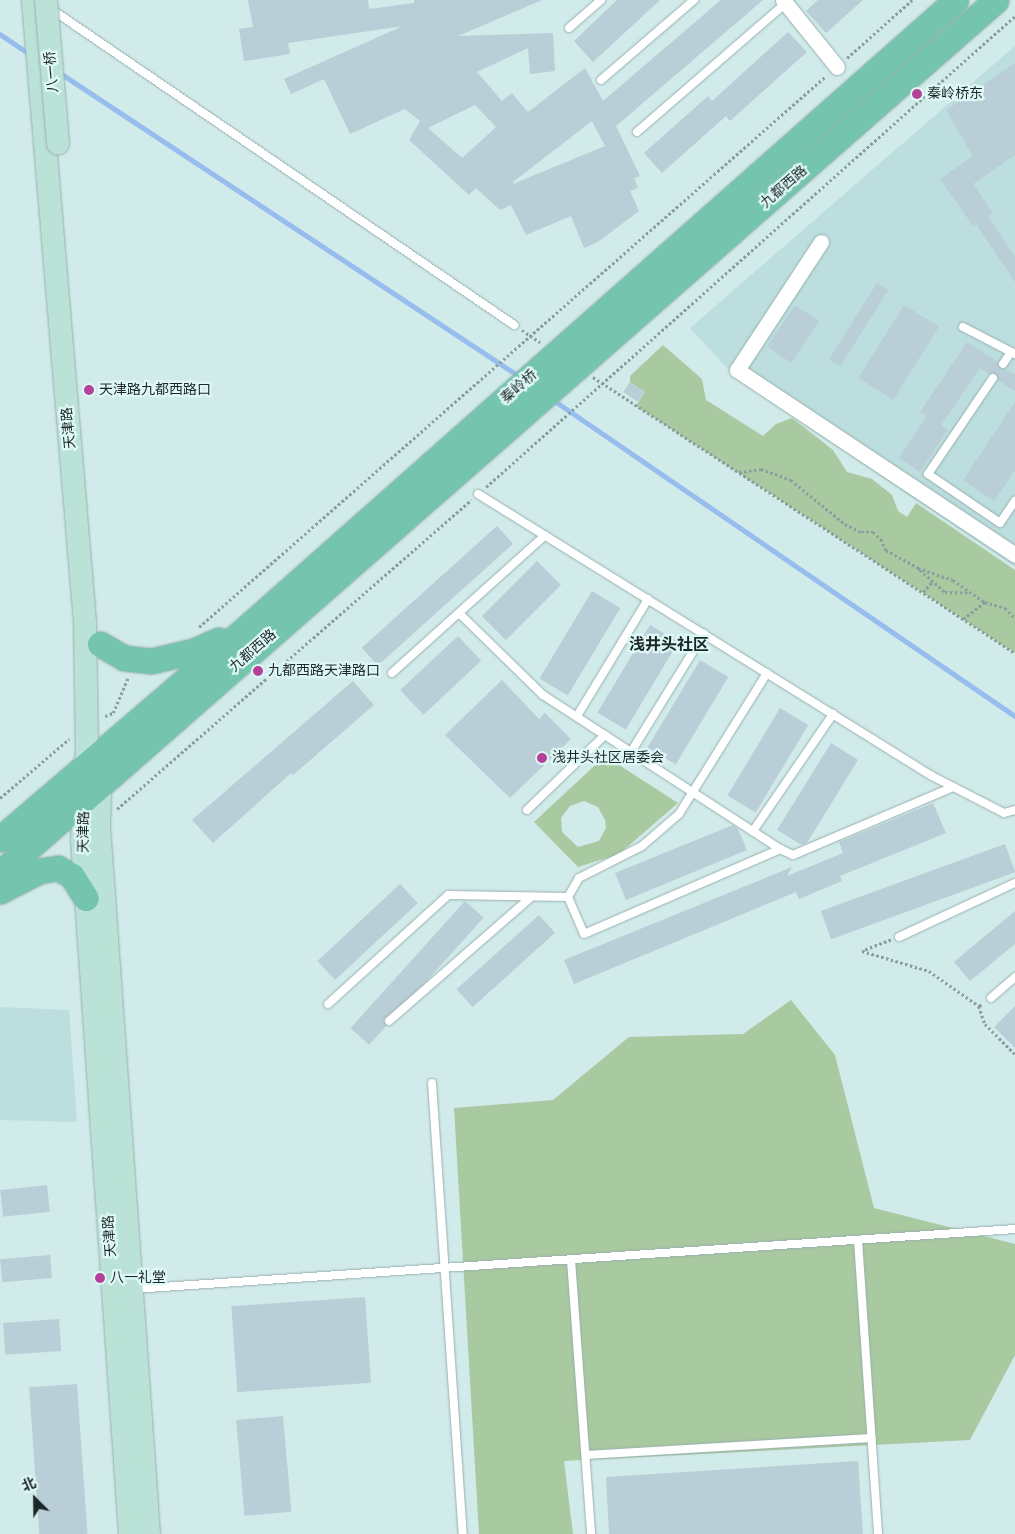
<!DOCTYPE html>
<meta charset="utf-8">
<style>
body{margin:0}
#map{position:relative;width:1015px;height:1534px;overflow:hidden;background:#d1eaea;font-family:"Source Sans 3","Noto Sans SC",sans-serif}
div>[style]{position:absolute}
[style*='--x']{left:calc(var(--x)*1px);top:calc(var(--y)*1px);width:calc(var(--w)*1px);rotate:calc(var(--a)*1deg)}
.built>*{inset:0;background:#bcdede}
.green>*{inset:0;background:#a9c9a0}
.stream>*{height:4.5px;margin:-2.25px;padding:0 2.25px;transform-origin:2.25px;border-radius:2.25px;background:#96bded}
.building>*{inset:0;background:#b9ced7;transform-origin:0 0}
.path>*{height:2.5px;margin-top:-1.25px;transform-origin:0;background:repeating-linear-gradient(90deg,#8b9e9e 0 2.5px,transparent 0 5px)}
.roads{filter:drop-shadow(0 0 1px #98b0af) drop-shadow(0 0 1px #98b0af)}
.service>*{height:8px;margin:-4px;padding:0 4px;transform-origin:4px;border-radius:4px;background:#fff}
.minor>*{height:15px;margin:-7.5px;padding:0 7.5px;transform-origin:7.5px;border-radius:7.5px;background:#fff}
.secondary>*{height:22px;margin:-11px;padding:0 11px;transform-origin:11px;border-radius:11px;background:#bae2d6}
.primary>*{height:25px;margin:-12.5px;padding:0 12.5px;transform-origin:12.5px;border-radius:12.5px;background:#75c4ad}
.bridges{filter:drop-shadow(0 0 1px #98b0af) drop-shadow(0 0 1px #98b0af)}
.secondary-bridge>*{height:22px;margin:-11px;padding:0 11px;transform-origin:11px;border-radius:11px;background:#bae2d6}
.dots>*{width:14px;height:14px;translate:-50% -50%;box-sizing:border-box;border:2px solid #def8f7;border-radius:50%}
span{translate:-50% -50%;white-space:nowrap;text-align:center;line-height:1.15;-webkit-text-stroke:4.5px #def8f7;paint-order:stroke}
.street-label{font-size:14px;color:#1e2727}
.poi-label{font-size:14px;color:#1e2727}
.left{translate:0 -50%;text-align:left}
.quarter-label{font-size:16px;color:#1e2727;font-weight:700}
.north{position:absolute;left:10px;top:1474px;width:50px;height:50px;-webkit-text-stroke:4px #def8f7;paint-order:stroke;rotate:337deg;font-size:14px;font-weight:700;line-height:20px;text-align:center;color:#1e2727}
.north::after{content:'';display:block;margin:auto;width:18px;height:22px;background:#1e2727;clip-path:polygon(50% 0,100% 100%,50% 72%,0 100%)}
</style>
<div id="map">
<div class="built">
<div style="clip-path:polygon(1015px 46px,1015px 567px,738px 380px,690px 328px)"></div>
<div style="clip-path:polygon(0 1007px,69px 1010px,77px 1122px,0 1120px)"></div>
</div>
<div class="green">
<div style="clip-path:polygon(663px 345px,702px 379px,706px 400px,763px 436px,776px 424px,792px 418px,833px 450px,847px 472px,872px 479px,892px 495px,898px 511px,907px 517px,916px 503px,1015px 570px,1015px 653px,636px 406px,645px 392px,630px 382px,630px 376px)"></div>
<div style="clip-path:polygon(evenodd,605px 756px,678px 803px,619px 854px,578px 867px,534px 822px,605px 756px,584px 801px,598px 807px,605px 820px,606px 828px,599px 841px,578px 847px,562px 832px,561px 818px,570px 806px,584px 801px)"></div>
<div style="clip-path:polygon(791px 1000px,835px 1055px,874px 1208px,1015px 1244px,1015px 1355px,970px 1440px,564px 1461px,573px 1534px,479px 1534px,454px 1108px,553px 1100px,629px 1037px,743px 1034px)"></div>
</div>
<div class="stream">
<div style="--x:0;--y:34;--w:36;--a:34"></div>
<div style="--x:60;--y:73;--w:550;--a:33.43"></div>
<div style="--x:552;--y:399;--w:561;--a:34.4"></div>
</div>
<div class="building">
<div style="clip-path:polygon(evenodd,248px 0,368px 0,369px 9px,414px 3px,414px 0,542px 0,458px 36px,553px 33px,555px 71px,530px 74px,528px 48px,477px 72px,502px 101px,512px 93px,528px 112px,585px 68px,603px 101px,721px 0,763px 0,616px 126px,640px 176px,634px 178px,638px 188px,630px 191px,639px 211px,598px 242px,584px 248px,571px 216px,526px 235px,511px 205px,500px 210px,476px 188px,469px 195px,409px 140px,420px 121px,405px 109px,350px 134px,324px 79px,291px 94px,284px 79px,403px 26px,288px 43px,290px 54px,244px 61px,239px 29px,253px 27px,248px 0,475px 105px,496px 127px,462px 158px,428px 128px,475px 105px,248px 0,592px 121px,605px 146px,513px 184px,513px 182px,592px 121px)"></div>
<div style="clip-path:polygon(617px 0,660px 0,593px 62px,574px 41px)"></div>
<div style="clip-path:polygon(818px 0,863px 0,826px 33px,806px 11px)"></div>
<div style="clip-path:polygon(788px 32px,807px 52px,730px 121px,726px 116px,662px 173px,644px 153px,708px 96px,712px 101px)"></div>
<div style="clip-path:polygon(1015px 63px,1015px 155px,973px 184px,993px 213px,988px 216px,1015px 256px,1015px 282px,976px 224px,973px 226px,940px 179px,973px 156px,946px 110px)"></div>
<div style="left:877px;top:283px;width:13px;height:90px;rotate:32deg"></div>
<div style="left:795px;top:305px;width:29px;height:50px;rotate:34deg"></div>
<div style="left:904px;top:305px;width:41px;height:86px;rotate:32deg"></div>
<div style="clip-path:polygon(967px 342px,998px 362px,1000px 368px,1015px 374px,1015px 391px,998px 380px,997px 374px,989px 374px,980px 368px,941px 425px,948px 430px,920px 472px,899px 458px,927px 416px,920px 412px)"></div>
<div style="left:630px;top:382px;width:18px;height:12px;rotate:34deg"></div>
<div style="clip-path:polygon(1015px 402px,1015px 470px,994px 501px,963px 480px)"></div>
<div style="left:497px;top:526px;width:24px;height:182px;rotate:48deg"></div>
<div style="left:537px;top:561px;width:34px;height:78px;rotate:45deg"></div>
<div style="left:592px;top:591px;width:33px;height:102px;rotate:31deg"></div>
<div style="left:650px;top:625px;width:33px;height:102px;rotate:31deg"></div>
<div style="left:458px;top:636px;width:34px;height:79px;rotate:47deg"></div>
<div style="left:700px;top:660px;width:33px;height:102px;rotate:31deg"></div>
<div style="clip-path:polygon(502px 680px,539px 719px,545px 713px,571px 739px,510px 798px,445px 735px)"></div>
<div style="clip-path:polygon(353px 681px,374px 705px,293px 775px,291px 773px,213px 843px,192px 820px)"></div>
<div style="left:780px;top:708px;width:33px;height:102px;rotate:31deg"></div>
<div style="clip-path:polygon(831px 743px,858px 760px,807px 843px,802px 845px,777px 830px)"></div>
<div style="clip-path:polygon(933px 803px,946px 833px,840px 876px,842px 881px,799px 899px,796px 892px,574px 984px,564px 960px,792px 867px,787px 876px,843px 853px,839px 842px)"></div>
<div style="clip-path:polygon(733px 825px,738px 829px,747px 850px,626px 900px,615px 873px)"></div>
<div style="left:1005px;top:844px;width:30px;height:196px;rotate:70deg"></div>
<div style="left:400px;top:884px;width:26px;height:113px;rotate:47deg"></div>
<div style="left:465px;top:901px;width:25px;height:171px;rotate:42deg"></div>
<div style="clip-path:polygon(1015px 911px,1015px 944px,970px 981px,954px 962px)"></div>
<div style="left:539px;top:915px;width:24px;height:111px;rotate:48deg"></div>
<div style="clip-path:polygon(1015px 1006px,1015px 1048px,994px 1027px)"></div>
<div style="left:47px;top:1185px;width:27px;height:47px;rotate:84deg"></div>
<div style="left:50px;top:1255px;width:23px;height:50px;rotate:85deg"></div>
<div style="left:365px;top:1297px;width:86px;height:134px;rotate:86deg"></div>
<div style="left:59px;top:1319px;width:32px;height:56px;rotate:86deg"></div>
<div style="left:77px;top:1384px;width:150px;height:48px;rotate:86deg"></div>
<div style="left:283px;top:1416px;width:96px;height:47px;rotate:85deg"></div>
<div style="clip-path:polygon(858px 1461px,863px 1534px,609px 1534px,606px 1477px)"></div>
</div>
<div class="path">
<div style="--x:847;--y:58;--w:87;--a:-41.7"></div>
<div style="--x:522;--y:330;--w:22;--a:34"></div>
<div style="--x:593;--y:377;--w:504;--a:33.19"></div>
<div style="--x:739;--y:472;--w:22;--a:-8"></div>
<div style="--x:761;--y:469;--w:32;--a:20"></div>
<div style="--x:791;--y:480;--w:70;--a:39.2"></div>
<div style="--x:845;--y:524;--w:18;--a:27"></div>
<div style="--x:861;--y:532;--w:12;--a:0"></div>
<div style="--x:873;--y:532;--w:11;--a:41"></div>
<div style="--x:881;--y:539;--w:12;--a:66"></div>
<div style="--x:886;--y:550;--w:37;--a:29"></div>
<div style="--x:918;--y:568;--w:37;--a:19"></div>
<div style="--x:953;--y:580;--w:39;--a:35"></div>
<div style="--x:985;--y:602;--w:21;--a:17"></div>
<div style="--x:1005;--y:608;--w:14;--a:45"></div>
<div style="--x:486;--y:487;--w:708;--a:-41.68"></div>
<div style="--x:920;--y:570;--w:33;--a:41"></div>
<div style="--x:945;--y:592;--w:23;--a:2"></div>
<div style="--x:923;--y:592;--w:13;--a:-48"></div>
<div style="--x:963;--y:619;--w:28;--a:-38"></div>
<div style="--x:199;--y:627;--w:835;--a:-41.31"></div>
<div style="--x:105;--y:716;--w:9;--a:-21"></div>
<div style="--x:113;--y:713;--w:38;--a:-67"></div>
<div style="--x:0;--y:798;--w:91;--a:-40.5"></div>
<div style="--x:117;--y:809;--w:470;--a:-41.1"></div>
<div style="--x:891;--y:940;--w:31;--a:159"></div>
<div style="--x:862;--y:951;--w:70;--a:16.6"></div>
<div style="--x:929;--y:971;--w:61;--a:35"></div>
<div style="--x:979;--y:1006;--w:4;--a:-34"></div>
<div style="--x:979;--y:1006;--w:19;--a:72"></div>
<div style="--x:985;--y:1024;--w:42;--a:45"></div>
</div>
<div class="roads">
<div class="service">
<div style="--x:51;--y:9;--w:561;--a:34.31"></div>
<div style="--x:569;--y:28;--w:43;--a:-41.2"></div>
<div style="--x:601;--y:80;--w:123;--a:-40.7"></div>
<div style="--x:637;--y:132;--w:198;--a:-40.9"></div>
<div style="--x:963;--y:327;--w:59;--a:27.4"></div>
<div style="--x:1003;--y:364;--w:14;--a:-56"></div>
<div style="--x:993;--y:378;--w:116;--a:124.1"></div>
<div style="--x:928;--y:474;--w:87;--a:34.2"></div>
<div style="--x:1000;--y:523;--w:27;--a:-56"></div>
<div style="--x:478;--y:494;--w:534;--a:31.85"></div>
<div style="--x:932;--y:776;--w:81;--a:27.2"></div>
<div style="--x:1004;--y:813;--w:11;--a:-15"></div>
<div style="--x:392;--y:673;--w:206;--a:-42"></div>
<div style="--x:577;--y:716;--w:137;--a:-58.7"></div>
<div style="--x:631;--y:752;--w:139;--a:-58.3"></div>
<div style="--x:527;--y:810;--w:108;--a:-43.9"></div>
<div style="--x:753;--y:831;--w:142;--a:-55.6"></div>
<div style="--x:780;--y:849;--w:14;--a:25"></div>
<div style="--x:793;--y:855;--w:174;--a:-23"></div>
<div style="--x:568;--y:897;--w:22;--a:-60"></div>
<div style="--x:579;--y:878;--w:71;--a:-26.9"></div>
<div style="--x:642;--y:846;--w:49;--a:-40.9"></div>
<div style="--x:679;--y:814;--w:166;--a:-58"></div>
<div style="--x:899;--y:937;--w:128;--a:-25"></div>
<div style="--x:991;--y:998;--w:32;--a:-41"></div>
<div style="--x:328;--y:1004;--w:162;--a:-42.2"></div>
<div style="--x:448;--y:895;--w:120;--a:1"></div>
<div style="--x:568;--y:897;--w:40;--a:66.6"></div>
<div style="--x:584;--y:934;--w:214;--a:-23.4"></div>
<div style="--x:780;--y:849;--w:283;--a:-147"></div>
<div style="--x:543;--y:695;--w:117;--a:-135.7"></div>
<div style="--x:389;--y:1021;--w:189;--a:-41.1"></div>
<div style="--x:432;--y:1083;--w:452;--a:86.1"></div>
<div style="--x:858;--y:1240;--w:295;--a:86.1"></div>
<div style="--x:571;--y:1260;--w:275;--a:85.8"></div>
<div style="--x:133;--y:1289;--w:884;--a:-3.89"></div>
<div style="--x:586;--y:1455;--w:286;--a:-3.4"></div>
</div>
<div class="minor">
<div style="--x:783;--y:0;--w:86;--a:51.1"></div>
<div style="--x:821;--y:242;--w:153;--a:123.3"></div>
<div style="--x:737;--y:370;--w:334;--a:33.6"></div>
</div>
<div class="secondary">
<div style="--x:33;--y:0;--w:624;--a:85.22"></div>
<div style="--x:85;--y:622;--w:125;--a:89.1"></div>
<div style="--x:87;--y:747;--w:93;--a:93.1"></div>
<div style="--x:82;--y:840;--w:696;--a:86.04"></div>
<div style="--x:100;--y:797;--w:29;--a:92"></div>
<div style="--x:99;--y:826;--w:710;--a:85.96"></div>
</div>
<div class="primary">
<div style="--x:100;--y:644;--w:28;--a:30"></div>
<div style="--x:124;--y:658;--w:27;--a:6"></div>
<div style="--x:151;--y:661;--w:44;--a:-13.1"></div>
<div style="--x:194;--y:651;--w:27;--a:-24"></div>
<div style="--x:0;--y:839;--w:326;--a:-40.6"></div>
<div style="--x:247;--y:627;--w:946;--a:-41.49"></div>
<div style="--x:0;--y:873;--w:1324;--a:-41.23"></div>
<div style="--x:0;--y:891;--w:44;--a:-27.1"></div>
<div style="--x:39;--y:871;--w:19;--a:-9"></div>
<div style="--x:58;--y:868;--w:16;--a:30"></div>
<div style="--x:72;--y:876;--w:26;--a:58"></div>
</div>
</div>
<div class="bridges">
<div class="secondary-bridge">
<div style="--x:46;--y:0;--w:144;--a:85.2"></div>
</div>
</div>
<div class="dots">
<div style="left:917px;top:94px;background:#b54097"></div>
<div style="left:89px;top:390px;background:#b54097"></div>
<div style="left:258px;top:671px;background:#b54097"></div>
<div style="left:542px;top:758px;background:#b54097"></div>
<div style="left:100px;top:1278px;background:#b54097"></div>
</div>
<div class="street-label">
<span style="left:52px;top:72px;rotate:-95deg">八一桥</span>
<span style="left:784px;top:187px;rotate:-41deg">九都西路</span>
<span style="left:519px;top:387px;rotate:-41deg">秦岭桥</span>
<span style="left:69px;top:428px;rotate:-95deg">天津路</span>
<span style="left:253px;top:651px;rotate:-41deg">九都西路</span>
<span style="left:84px;top:832px;rotate:-89deg">天津路</span>
<span style="left:110px;top:1236px;rotate:-94deg">天津路</span>
</div>
<div class="poi-label">
<span class="left" style="left:927px;top:94px">秦岭桥东</span>
<span class="left" style="left:99px;top:390px">天津路九都西路口</span>
<span class="left" style="left:268px;top:671px">九都西路天津路口</span>
<span class="left" style="left:552px;top:758px">浅井头社区居委会</span>
<span class="left" style="left:110px;top:1278px">八一礼堂</span>
</div>
<div class="quarter-label">
<span style="left:669px;top:645px">浅井头社区</span>
</div>
<div class="north">北</div>
</div>
